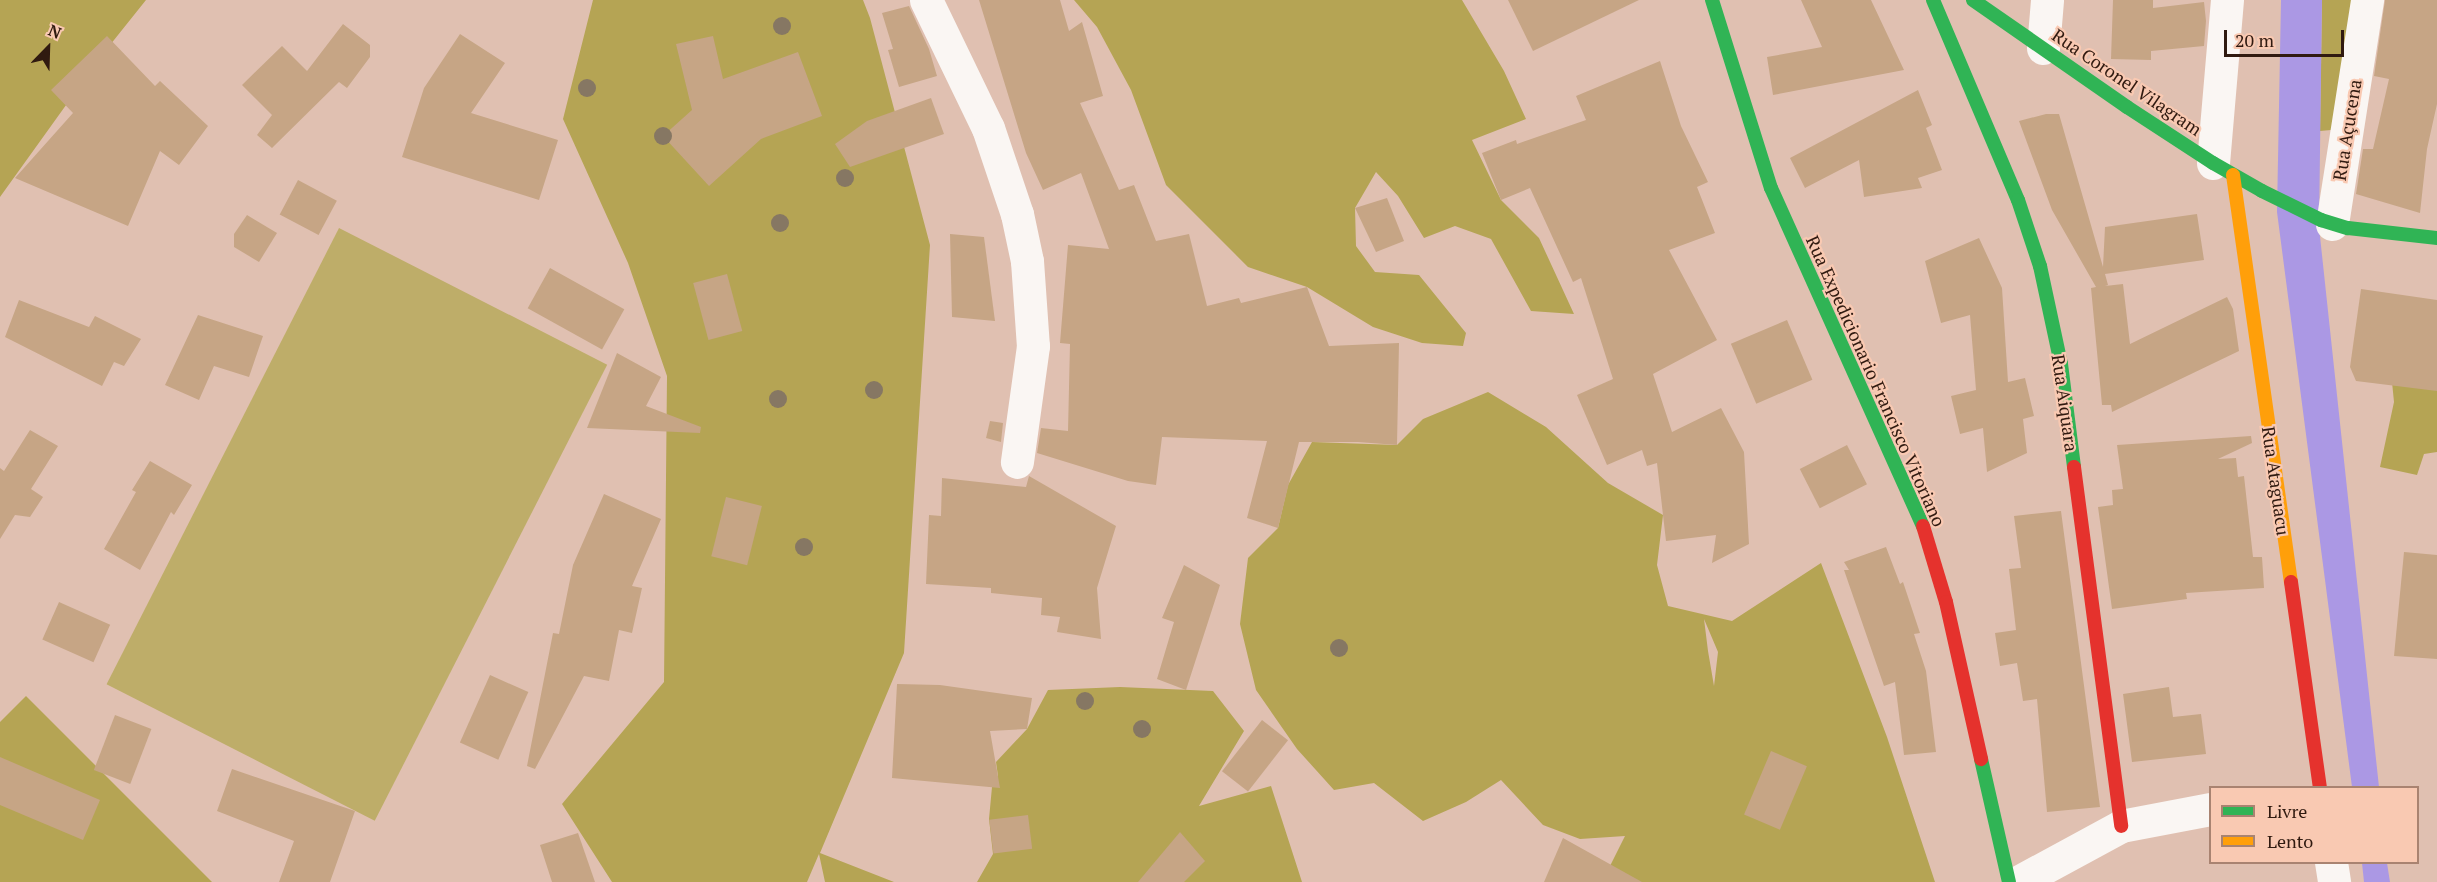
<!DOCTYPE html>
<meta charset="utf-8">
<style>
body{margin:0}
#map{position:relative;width:2437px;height:882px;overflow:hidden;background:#e0c0b1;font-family:"PT Serif",serif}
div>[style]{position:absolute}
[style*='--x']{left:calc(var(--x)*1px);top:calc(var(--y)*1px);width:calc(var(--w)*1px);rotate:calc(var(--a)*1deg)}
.green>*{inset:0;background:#bead69;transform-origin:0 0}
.forest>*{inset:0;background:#b5a454}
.water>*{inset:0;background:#ab98e4}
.building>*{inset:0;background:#c6a585;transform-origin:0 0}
.street>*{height:33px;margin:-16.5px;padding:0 16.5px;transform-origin:16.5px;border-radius:16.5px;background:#faf6f3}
.fast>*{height:14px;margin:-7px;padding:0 7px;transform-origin:7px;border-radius:7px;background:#30b455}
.slow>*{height:14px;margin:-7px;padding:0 7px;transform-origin:7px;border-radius:7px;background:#ff9f0a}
.jam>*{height:14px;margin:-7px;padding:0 7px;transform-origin:7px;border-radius:7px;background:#e5322d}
.trees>*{width:18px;height:18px;margin:-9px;border-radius:50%;background:#867763}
span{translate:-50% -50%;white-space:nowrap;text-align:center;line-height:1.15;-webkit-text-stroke:4.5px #f9c9b2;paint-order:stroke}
.street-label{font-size:18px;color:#301a10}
.legend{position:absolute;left:2209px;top:786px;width:210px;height:78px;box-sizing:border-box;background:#f9c9b2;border:2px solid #a98371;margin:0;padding:8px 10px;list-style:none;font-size:18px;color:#301a10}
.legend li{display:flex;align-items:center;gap:12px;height:30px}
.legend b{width:30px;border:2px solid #a98371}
.north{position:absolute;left:18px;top:18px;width:60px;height:60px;-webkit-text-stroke:4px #f9c9b2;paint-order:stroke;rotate:23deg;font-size:16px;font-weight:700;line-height:24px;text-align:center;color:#301a10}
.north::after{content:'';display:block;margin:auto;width:21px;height:27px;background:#301a10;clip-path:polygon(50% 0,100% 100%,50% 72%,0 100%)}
.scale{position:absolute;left:2224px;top:30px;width:120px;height:27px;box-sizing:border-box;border:3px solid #301a10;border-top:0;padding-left:8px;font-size:18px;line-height:21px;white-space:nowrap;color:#301a10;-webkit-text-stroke:4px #f9c9b2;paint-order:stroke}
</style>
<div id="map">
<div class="green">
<div style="left:339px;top:228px;width:301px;height:512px;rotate:27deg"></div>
</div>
<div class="forest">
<div style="clip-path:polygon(0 0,146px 0,102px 55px,0 197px)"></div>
<div style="clip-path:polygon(593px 0,863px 0,870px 18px,930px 245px,904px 653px,820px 853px,894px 882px,825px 882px,819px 854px,807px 882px,612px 882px,562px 804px,664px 682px,667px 376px,628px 263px,563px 119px)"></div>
<div style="clip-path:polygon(1074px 0,1462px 0,1504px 71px,1526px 119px,1472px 140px,1501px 200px,1539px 238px,1574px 314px,1531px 311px,1491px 239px,1455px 226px,1424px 238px,1398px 196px,1376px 172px,1355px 208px,1356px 246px,1375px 272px,1419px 275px,1466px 333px,1463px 346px,1422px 343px,1373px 327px,1307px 287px,1248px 267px,1166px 185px,1131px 90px,1097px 27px)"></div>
<div style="clip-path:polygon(2322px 0,2360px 0,2342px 129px,2320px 131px)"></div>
<div style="clip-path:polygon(2392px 382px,2437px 387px,2437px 452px,2424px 454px,2417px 475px,2380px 467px,2394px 402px)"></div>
<div style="clip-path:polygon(evenodd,1488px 392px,1546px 427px,1608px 483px,1663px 515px,1657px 565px,1668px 606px,1732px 621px,1821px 563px,1887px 737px,1935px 882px,1602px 882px,1625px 836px,1580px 839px,1543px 825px,1501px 780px,1466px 802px,1423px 821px,1374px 783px,1334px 790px,1297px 749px,1256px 690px,1240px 624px,1248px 558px,1278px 528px,1288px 485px,1312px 442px,1397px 445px,1423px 419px,1488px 392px,1704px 619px,1718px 652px,1714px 686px,1708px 651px,1704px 619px)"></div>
<div style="clip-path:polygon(1120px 687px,1213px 691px,1244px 731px,1199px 806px,1271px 786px,1302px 882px,977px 882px,993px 854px,989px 819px,992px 787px,998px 776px,996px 762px,1027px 729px,1048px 690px)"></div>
<div style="clip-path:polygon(26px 696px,212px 882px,0 882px,0 722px)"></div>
</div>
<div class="water">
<div style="clip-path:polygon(2281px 0,2322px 0,2319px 227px,2379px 787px,2352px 787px,2277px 212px)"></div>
<div style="clip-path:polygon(2362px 863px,2387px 863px,2390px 882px,2364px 882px)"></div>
</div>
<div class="building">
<div style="clip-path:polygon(979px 0,1060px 0,1069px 31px,1082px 22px,1103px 96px,1080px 103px,1119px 190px,1134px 185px,1156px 241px,1189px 234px,1207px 306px,1239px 298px,1241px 303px,1307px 287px,1329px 346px,1399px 343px,1397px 445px,1358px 442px,1299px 442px,1278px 528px,1247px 518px,1267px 441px,1162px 437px,1156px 485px,1128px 481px,1037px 453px,1041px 428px,1068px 431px,1070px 344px,1060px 343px,1068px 245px,1109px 249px,1081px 173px,1043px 190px,1026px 153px)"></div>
<div style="clip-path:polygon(1508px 0,1639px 0,1533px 51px)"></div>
<div style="clip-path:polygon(1801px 0,1871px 0,1904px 70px,1773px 95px,1767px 57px,1822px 47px)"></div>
<div style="clip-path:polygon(2113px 0,2153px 0,2153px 8px,2204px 2px,2206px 21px,2204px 46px,2151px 51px,2151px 60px,2111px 59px)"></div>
<div style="clip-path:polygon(2385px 0,2437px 0,2437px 104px,2427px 149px,2420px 213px,2356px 194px,2363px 149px,2373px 149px,2389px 79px,2374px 76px)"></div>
<div style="clip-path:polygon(909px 6px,929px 49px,937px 76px,899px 87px,888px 50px,893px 49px,882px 13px)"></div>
<div style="clip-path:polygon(343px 24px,370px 45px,370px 57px,347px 88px,339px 82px,272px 148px,257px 135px,272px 115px,242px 85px,282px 46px,307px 71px)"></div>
<div style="clip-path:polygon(460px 34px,505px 63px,471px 113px,558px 140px,539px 200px,402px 157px,424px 88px)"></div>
<div style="clip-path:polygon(107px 36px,155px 86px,160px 81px,208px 126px,179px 165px,160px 151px,128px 226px,15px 178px,73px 113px,51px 90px)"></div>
<div style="clip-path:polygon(713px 36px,723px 79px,798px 52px,822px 116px,761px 139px,709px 186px,663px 136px,692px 110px,676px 44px)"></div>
<div style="clip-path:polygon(1660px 61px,1681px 126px,1708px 182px,1697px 187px,1715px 233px,1669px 250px,1717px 340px,1653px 374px,1672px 432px,1721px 408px,1744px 452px,1749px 544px,1712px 563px,1716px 535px,1666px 541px,1657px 463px,1647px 466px,1642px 450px,1607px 465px,1577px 395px,1613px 379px,1581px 278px,1573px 282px,1530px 188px,1501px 200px,1482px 153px,1516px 140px,1517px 144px,1586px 120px,1576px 96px)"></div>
<div style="clip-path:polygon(1918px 90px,1932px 125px,1926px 128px,1942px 170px,1918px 178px,1922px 188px,1864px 197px,1859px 160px,1805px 188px,1790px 158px)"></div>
<div style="clip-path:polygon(931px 98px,944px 134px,850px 167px,835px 144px,867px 121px)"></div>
<div style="clip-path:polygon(2046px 114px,2059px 114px,2103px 267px,2105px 227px,2197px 214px,2204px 260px,2105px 274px,2108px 285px,2105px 286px,2123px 284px,2130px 344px,2227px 297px,2233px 309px,2239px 351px,2112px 412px,2111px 405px,2102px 405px,2091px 288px,2096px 287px,2052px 210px,2019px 121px)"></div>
<div style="left:298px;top:180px;width:44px;height:39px;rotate:28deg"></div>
<div style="clip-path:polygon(1387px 198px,1404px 241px,1376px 252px,1355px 208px)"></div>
<div style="clip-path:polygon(247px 215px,277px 233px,259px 262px,234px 247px,234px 234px)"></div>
<div style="clip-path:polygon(950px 234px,984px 237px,995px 321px,952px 317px)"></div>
<div style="clip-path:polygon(1979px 238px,2002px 288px,2008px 382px,2025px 378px,2034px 416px,2023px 419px,2027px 453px,1987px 472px,1983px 428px,1960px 434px,1951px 396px,1976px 390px,1970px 315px,1941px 323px,1925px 261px)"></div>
<div style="left:550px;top:268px;width:85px;height:46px;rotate:29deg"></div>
<div style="left:727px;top:274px;width:59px;height:35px;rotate:75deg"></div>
<div style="clip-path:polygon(2361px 289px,2437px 300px,2437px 391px,2356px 381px,2350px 367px)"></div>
<div style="clip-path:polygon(19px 300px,89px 327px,95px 316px,141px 339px,124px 366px,114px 362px,102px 386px,5px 337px)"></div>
<div style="clip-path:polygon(198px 315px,263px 336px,249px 377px,214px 366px,199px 400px,165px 385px)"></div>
<div style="left:1787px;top:320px;width:65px;height:61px;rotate:67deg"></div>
<div style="clip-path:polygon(617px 353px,661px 377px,646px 406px,701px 427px,700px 433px,587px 428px)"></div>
<div style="clip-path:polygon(990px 421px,1003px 423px,1001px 442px,986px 438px)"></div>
<div style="clip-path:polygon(30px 430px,58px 446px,31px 489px,43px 497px,30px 517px,15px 515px,0 539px,0 468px,4px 471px)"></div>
<div style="clip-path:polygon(2251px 436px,2252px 443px,2218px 459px,2236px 458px,2238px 477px,2244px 476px,2253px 557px,2262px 557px,2264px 588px,2186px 593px,2187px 599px,2112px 609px,2098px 507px,2113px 505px,2112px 490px,2123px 489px,2117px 445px)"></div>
<div style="left:1847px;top:445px;width:44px;height:53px;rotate:63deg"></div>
<div style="clip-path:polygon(150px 461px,192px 485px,174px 515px,171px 512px,140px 570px,104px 549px,136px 492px,132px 490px)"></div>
<div style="clip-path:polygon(1029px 476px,1116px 526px,1097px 588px,1101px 639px,1057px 632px,1060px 617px,1041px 615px,1042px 598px,991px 593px,991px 588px,926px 584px,929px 515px,941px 516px,942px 478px,1026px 487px)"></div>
<div style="clip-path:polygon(604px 494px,661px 519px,632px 586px,642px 588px,632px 633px,619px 630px,609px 681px,584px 676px,535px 769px,527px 766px,553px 633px,559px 634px,573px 565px)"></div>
<div style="left:726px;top:497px;width:37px;height:61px;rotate:14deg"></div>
<div style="clip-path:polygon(2061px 511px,2100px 807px,2047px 812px,2037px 699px,2023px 701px,2017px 663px,2000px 666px,1995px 633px,2016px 630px,2009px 569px,2021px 568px,2014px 516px)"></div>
<div style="clip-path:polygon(1886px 547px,1900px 584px,1903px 582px,1920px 633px,1914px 634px,1926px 671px,1936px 752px,1904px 755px,1895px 682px,1884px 686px,1844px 570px,1849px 570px,1844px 562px)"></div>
<div style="clip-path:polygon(2404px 552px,2437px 555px,2437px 659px,2394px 656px)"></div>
<div style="clip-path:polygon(1184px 565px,1220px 585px,1186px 690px,1157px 679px,1174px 622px,1162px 618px)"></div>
<div style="left:59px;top:602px;width:56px;height:41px;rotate:24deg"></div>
<div style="left:490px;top:675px;width:42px;height:74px;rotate:24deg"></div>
<div style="clip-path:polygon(897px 684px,940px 685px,1032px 698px,1027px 729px,990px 731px,1000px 788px,892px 778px)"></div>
<div style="clip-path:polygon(2169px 687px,2173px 717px,2201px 714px,2206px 754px,2132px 762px,2123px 694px)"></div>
<div style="left:115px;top:715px;width:39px;height:59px;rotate:21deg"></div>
<div style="left:1262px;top:720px;width:33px;height:65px;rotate:38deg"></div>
<div style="left:1771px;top:751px;width:39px;height:69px;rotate:23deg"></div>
<div style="clip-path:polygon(0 757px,100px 800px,83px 840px,0 805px)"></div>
<div style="clip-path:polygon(232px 769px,355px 811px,330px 882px,279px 882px,294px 841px,217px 811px)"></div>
<div style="left:1028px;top:815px;width:34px;height:39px;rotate:83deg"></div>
<div style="clip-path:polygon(1180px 832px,1205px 861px,1184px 882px,1138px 882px)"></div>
<div style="clip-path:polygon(578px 833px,595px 882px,552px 882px,540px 845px)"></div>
<div style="clip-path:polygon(1563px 838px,1642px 882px,1544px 882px)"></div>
</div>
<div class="street">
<div style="--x:926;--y:0;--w:142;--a:64.2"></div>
<div style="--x:988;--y:128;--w:91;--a:71.4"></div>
<div style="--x:1017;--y:214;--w:48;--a:78"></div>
<div style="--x:1027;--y:261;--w:85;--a:86"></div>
<div style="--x:1033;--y:346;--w:117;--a:97.9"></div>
<div style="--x:2043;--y:48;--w:48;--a:-85.2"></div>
<div style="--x:2213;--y:163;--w:164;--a:-85.1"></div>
<div style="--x:2332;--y:224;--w:227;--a:-81.1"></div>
<div style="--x:2331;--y:862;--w:20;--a:81"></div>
<div style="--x:2018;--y:882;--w:117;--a:-28.5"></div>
<div style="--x:2121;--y:826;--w:91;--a:-10.8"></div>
</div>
<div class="fast">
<div style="--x:1712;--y:0;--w:197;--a:72.6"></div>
<div style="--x:1771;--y:188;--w:371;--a:65.8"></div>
<div style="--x:1933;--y:0;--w:217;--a:67"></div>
<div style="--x:2018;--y:200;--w:70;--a:71.6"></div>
<div style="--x:2040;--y:266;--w:100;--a:77.9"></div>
<div style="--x:2061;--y:364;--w:104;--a:82.8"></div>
<div style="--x:1973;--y:0;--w:188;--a:34.8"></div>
<div style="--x:2127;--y:107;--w:103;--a:33.1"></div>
<div style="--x:2213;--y:163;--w:56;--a:29.7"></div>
<div style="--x:2262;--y:191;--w:66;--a:26.2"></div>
<div style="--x:2321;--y:220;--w:28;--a:17"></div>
<div style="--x:2348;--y:228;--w:90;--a:6.4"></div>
<div style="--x:1981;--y:759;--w:126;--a:77.2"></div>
</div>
<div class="slow">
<div style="--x:2233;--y:175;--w:411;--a:81.9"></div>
</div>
<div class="jam">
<div style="--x:2074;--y:467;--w:362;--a:82.5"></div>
<div style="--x:1923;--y:526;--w:79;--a:73.2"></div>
<div style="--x:1946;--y:602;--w:161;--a:77.4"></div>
<div style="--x:2291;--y:582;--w:208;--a:82"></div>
</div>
<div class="trees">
<div style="left:782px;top:26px"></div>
<div style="left:587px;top:88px"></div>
<div style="left:663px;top:136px"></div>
<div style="left:845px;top:178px"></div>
<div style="left:780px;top:223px"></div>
<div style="left:874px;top:390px"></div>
<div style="left:778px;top:399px"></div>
<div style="left:804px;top:547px"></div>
<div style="left:1339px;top:648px"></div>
<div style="left:1085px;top:701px"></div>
<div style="left:1142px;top:729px"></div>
</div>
<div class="street-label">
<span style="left:2127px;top:82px;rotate:34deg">Rua Coronel Vilagram</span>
<span style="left:2347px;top:130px;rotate:-81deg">Rua Açucena</span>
<span style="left:1876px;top:381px;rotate:66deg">Rua Expedicionario Francisco Vitoriano</span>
<span style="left:2065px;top:403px;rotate:82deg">Rua Aiquara</span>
<span style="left:2276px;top:481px;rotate:82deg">Rua Ataguacu</span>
</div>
<ul class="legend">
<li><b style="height:8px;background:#30b455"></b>Livre</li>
<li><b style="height:8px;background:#ff9f0a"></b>Lento</li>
</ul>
<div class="north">N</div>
<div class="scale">20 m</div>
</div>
